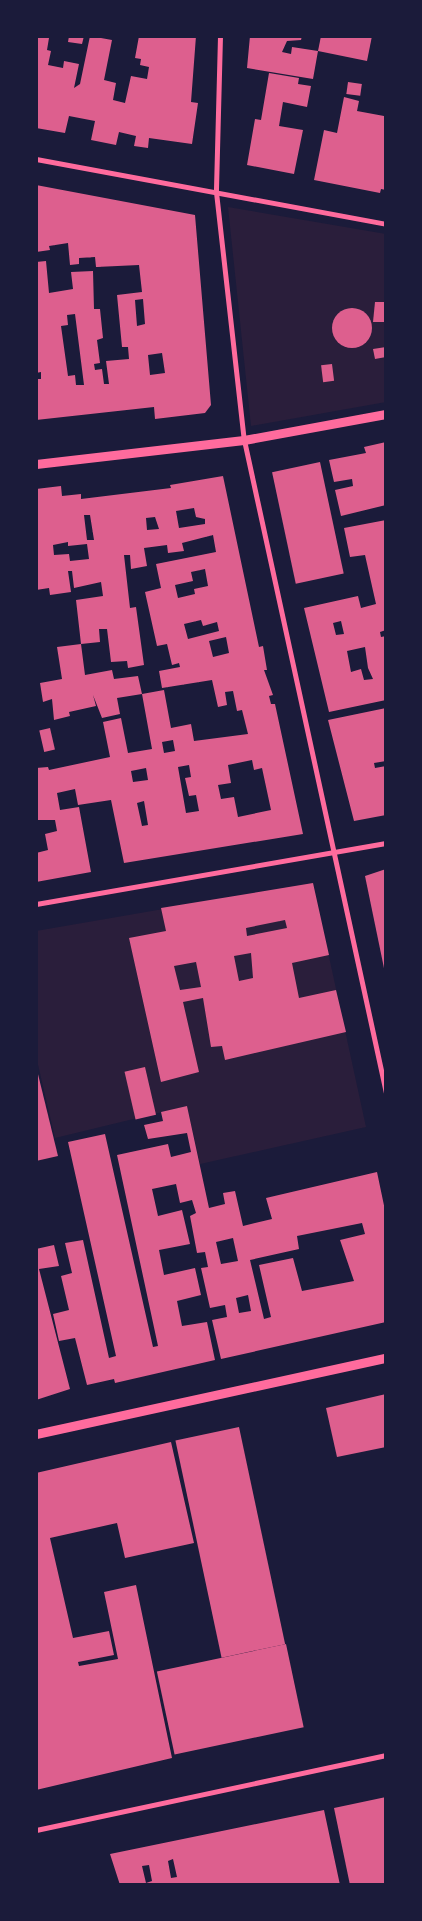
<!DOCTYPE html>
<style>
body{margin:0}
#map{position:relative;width:422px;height:1921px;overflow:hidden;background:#1b1b3a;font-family:"Alegreya Sans",sans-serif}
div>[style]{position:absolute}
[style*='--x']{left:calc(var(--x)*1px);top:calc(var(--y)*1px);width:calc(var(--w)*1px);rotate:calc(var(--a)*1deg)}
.green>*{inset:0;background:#2a1e3b}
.building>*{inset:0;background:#dd5f8e;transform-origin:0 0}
.round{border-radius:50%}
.minor>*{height:5px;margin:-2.5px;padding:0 2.5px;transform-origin:2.5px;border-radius:2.5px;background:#ff6b9d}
.tertiary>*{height:9px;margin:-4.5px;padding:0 4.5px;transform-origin:4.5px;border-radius:4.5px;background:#ff6b9d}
span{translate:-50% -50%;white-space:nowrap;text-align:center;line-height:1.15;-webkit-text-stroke:5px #1b1b3a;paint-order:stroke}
.frame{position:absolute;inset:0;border:38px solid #1b1b3a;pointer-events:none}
</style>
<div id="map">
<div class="green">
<div style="clip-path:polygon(228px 207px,386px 234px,386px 402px,251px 426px)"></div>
<div style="clip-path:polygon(313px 883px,366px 1127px,200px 1164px,187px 1106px,55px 1138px,36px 1056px,36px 931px)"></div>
</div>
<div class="building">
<div style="clip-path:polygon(38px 36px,54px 36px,49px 38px,47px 50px,51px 51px,48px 65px,63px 68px,64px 61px,79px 64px,74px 88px,80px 84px,90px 36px,112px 40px,104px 80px,116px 83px,113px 100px,125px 103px,131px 76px,147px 79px,149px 67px,140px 65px,141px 59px,135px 58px,139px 36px,196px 36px,191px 102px,198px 103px,192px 144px,149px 138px,148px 148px,134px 146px,136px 136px,119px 132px,116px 145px,91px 140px,95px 121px,69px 116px,65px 133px,36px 128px)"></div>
<div style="clip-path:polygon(69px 36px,84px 36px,82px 44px,68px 42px)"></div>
<div style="clip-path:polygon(250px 36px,302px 36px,301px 40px,287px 41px,282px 52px,291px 54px,292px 47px,318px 51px,313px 79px,247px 68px)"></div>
<div style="clip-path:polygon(321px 36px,372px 36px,367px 61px,318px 51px)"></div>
<div style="clip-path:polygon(269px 73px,299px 78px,298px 84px,311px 86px,307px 107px,283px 102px,279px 126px,303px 130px,294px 174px,247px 165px,255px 119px,261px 120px)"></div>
<div style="left:348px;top:82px;width:14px;height:12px;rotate:8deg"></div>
<div style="clip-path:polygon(344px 97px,359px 101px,357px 111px,384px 116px,386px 113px,386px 190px,381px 189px,380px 193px,314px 180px,324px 130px,337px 133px)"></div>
<div style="clip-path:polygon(evenodd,36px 185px,195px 215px,211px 405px,205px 413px,155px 419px,154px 407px,36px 420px,36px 379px,41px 379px,41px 372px,36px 373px,36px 262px,46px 261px,49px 293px,73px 289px,71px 272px,93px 271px,94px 309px,100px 309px,103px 338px,97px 340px,100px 363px,94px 364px,95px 370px,102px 369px,104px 384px,109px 384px,106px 361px,129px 359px,128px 347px,122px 347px,117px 295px,142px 292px,139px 265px,96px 267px,95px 257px,79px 258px,79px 264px,70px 265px,68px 243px,49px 246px,50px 250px,36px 252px,36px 185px,143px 299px,145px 324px,137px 326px,135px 300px,143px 299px,36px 185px,75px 314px,84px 385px,76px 385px,75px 375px,68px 376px,61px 326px,68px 325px,67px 315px,75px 314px,36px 185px,162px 353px,165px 373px,150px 375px,148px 355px,162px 353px)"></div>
<div style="clip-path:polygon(375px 302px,384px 302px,386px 322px,373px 322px)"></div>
<div class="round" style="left:332px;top:308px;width:40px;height:40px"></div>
<div style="clip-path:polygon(386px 347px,386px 357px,375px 359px,373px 349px)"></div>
<div style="left:332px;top:364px;width:17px;height:11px;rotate:83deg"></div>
<div style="clip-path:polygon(386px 442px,386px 505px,341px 516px,335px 490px,353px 486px,352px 479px,334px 482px,329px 460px,366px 453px,364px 447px)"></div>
<div style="left:320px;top:462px;width:114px;height:49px;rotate:78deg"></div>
<div style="clip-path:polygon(evenodd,223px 476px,259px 647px,263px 646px,267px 670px,264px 670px,273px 695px,269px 696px,271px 704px,275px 704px,303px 834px,124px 863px,111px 800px,78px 805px,75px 789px,57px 793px,60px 810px,79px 807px,91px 872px,36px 882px,36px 853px,48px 850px,45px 834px,57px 831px,55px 820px,36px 820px,36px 768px,48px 767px,49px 770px,110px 757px,103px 722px,121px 718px,128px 753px,152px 749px,142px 694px,164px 690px,171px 728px,191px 724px,194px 741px,248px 734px,242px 710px,237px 711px,233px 691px,225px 692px,227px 705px,218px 707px,212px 680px,162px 688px,159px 671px,180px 667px,179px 663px,172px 665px,167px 644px,157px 646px,145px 592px,161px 588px,156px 564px,216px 552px,213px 535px,182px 543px,184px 551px,168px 553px,167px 545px,144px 548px,147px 566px,131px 569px,130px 555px,124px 555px,130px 608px,136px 607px,144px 665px,128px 668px,127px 661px,111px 662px,107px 629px,99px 629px,100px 642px,81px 644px,85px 675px,112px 670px,114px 679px,138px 676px,142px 694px,117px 698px,120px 714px,102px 718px,93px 695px,96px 706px,69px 712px,70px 716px,54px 720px,52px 699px,43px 702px,40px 683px,62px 679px,57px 647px,81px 644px,76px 600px,103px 596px,101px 582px,74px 588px,72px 571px,68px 571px,71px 592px,50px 595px,49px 588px,36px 590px,36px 489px,61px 486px,62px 496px,81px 494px,81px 499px,171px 488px,170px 485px,223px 476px,194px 508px,196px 517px,205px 519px,205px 524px,179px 528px,176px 511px,194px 508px,223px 476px,84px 515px,90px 515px,94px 540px,87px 540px,84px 515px,223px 476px,155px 517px,159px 529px,147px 530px,146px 518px,155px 517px,223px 476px,68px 542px,68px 546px,87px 544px,89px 559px,70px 561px,69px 554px,54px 555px,53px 545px,68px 542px,223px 476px,205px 569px,208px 586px,194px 589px,195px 594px,178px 598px,175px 585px,193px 581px,191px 572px,205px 569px,223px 476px,201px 620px,203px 626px,217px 622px,219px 631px,188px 639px,184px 624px,201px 620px,223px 476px,226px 637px,229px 653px,213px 657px,209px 641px,226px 637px,223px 476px,173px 740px,175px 751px,164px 753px,162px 742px,173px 740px,223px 476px,252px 760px,254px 770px,262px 768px,271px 810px,238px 817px,234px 797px,221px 799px,218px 785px,231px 783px,228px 765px,252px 760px,223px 476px,189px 765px,191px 777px,185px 778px,189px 796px,196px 795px,199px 811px,186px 813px,178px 767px,189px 765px,223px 476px,146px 768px,148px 780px,133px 782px,131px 771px,146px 768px,223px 476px,144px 801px,148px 825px,142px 826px,137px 803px,144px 801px)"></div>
<div style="clip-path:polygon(evenodd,386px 520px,386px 630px,380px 632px,381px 637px,386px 636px,386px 700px,329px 712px,304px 608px,358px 596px,361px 608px,376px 604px,365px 555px,350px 557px,344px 528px,386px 520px,341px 621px,344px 634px,336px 635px,333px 623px,341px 621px,386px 520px,365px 647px,368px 668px,373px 679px,364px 680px,361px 669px,351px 672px,347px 651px,365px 647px)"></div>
<div style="clip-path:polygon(386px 708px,386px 761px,374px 763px,375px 768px,386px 766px,386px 815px,354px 821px,328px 720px)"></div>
<div style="left:50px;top:728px;width:22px;height:11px;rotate:77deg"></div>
<div style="clip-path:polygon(386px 869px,386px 973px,385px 973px,365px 876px)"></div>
<div style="clip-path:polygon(evenodd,313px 883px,329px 955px,292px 963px,299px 998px,336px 990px,346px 1032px,225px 1060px,222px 1046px,211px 1047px,203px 998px,183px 1002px,199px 1072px,161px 1082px,129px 938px,166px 931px,161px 908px,313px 883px,285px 920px,287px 928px,247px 936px,246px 928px,285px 920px,313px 883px,251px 953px,253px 978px,239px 981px,234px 956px,251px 953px,313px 883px,196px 962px,201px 987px,180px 990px,174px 966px,196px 962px)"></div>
<div style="clip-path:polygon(36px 1066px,58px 1156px,36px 1161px)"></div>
<div style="left:145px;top:1067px;width:49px;height:21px;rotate:77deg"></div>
<div style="clip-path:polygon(evenodd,187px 1106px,209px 1208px,225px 1204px,223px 1193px,235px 1191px,243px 1226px,272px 1219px,266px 1198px,377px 1172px,386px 1215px,386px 1322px,221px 1359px,212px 1320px,227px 1317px,225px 1305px,210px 1308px,201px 1268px,208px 1267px,205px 1252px,197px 1253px,190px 1216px,196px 1213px,192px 1200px,180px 1203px,176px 1184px,152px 1189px,158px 1216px,182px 1210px,190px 1244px,159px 1250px,164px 1275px,195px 1268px,201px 1295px,177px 1301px,182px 1326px,207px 1322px,215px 1360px,115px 1383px,114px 1379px,87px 1385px,75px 1338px,59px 1341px,53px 1314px,69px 1310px,61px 1276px,72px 1273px,65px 1243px,83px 1240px,109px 1358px,116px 1356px,68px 1142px,105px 1134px,153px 1347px,158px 1346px,117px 1155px,168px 1144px,171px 1157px,191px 1152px,187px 1133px,148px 1139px,144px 1125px,163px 1121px,161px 1112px,187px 1106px,362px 1223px,365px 1234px,340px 1240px,354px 1281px,302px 1291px,293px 1258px,259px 1265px,271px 1317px,264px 1319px,250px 1260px,299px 1249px,297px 1236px,362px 1223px,187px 1106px,233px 1238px,238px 1261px,221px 1264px,216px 1242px,233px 1238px,187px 1106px,248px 1295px,251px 1311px,239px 1313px,236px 1298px,248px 1295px)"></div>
<div style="clip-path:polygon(54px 1245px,59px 1266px,39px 1269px,70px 1389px,36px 1400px,36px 1249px)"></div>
<div style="clip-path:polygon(386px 1394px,386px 1447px,337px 1457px,326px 1408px)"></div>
<div style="left:239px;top:1427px;width:222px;height:65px;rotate:78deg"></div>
<div style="clip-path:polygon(171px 1442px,194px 1543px,125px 1558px,117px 1523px,50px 1538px,73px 1638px,109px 1631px,114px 1655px,78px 1662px,79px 1666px,118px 1659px,104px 1592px,136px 1585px,172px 1758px,36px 1790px,36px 1473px)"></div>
<div style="left:286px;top:1644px;width:85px;height:132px;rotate:78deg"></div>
<div style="clip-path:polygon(386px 1797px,386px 1885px,350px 1885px,334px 1808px)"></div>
<div style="clip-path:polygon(evenodd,324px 1810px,340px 1885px,120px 1885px,110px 1854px,324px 1810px,173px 1859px,177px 1877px,171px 1878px,168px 1861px,173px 1859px,324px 1810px,149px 1865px,152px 1881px,146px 1883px,142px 1866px,149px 1865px)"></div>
</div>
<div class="minor">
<div style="--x:220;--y:36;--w:156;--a:91.5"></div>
<div style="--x:216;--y:192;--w:250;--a:83.6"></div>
<div style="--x:244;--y:440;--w:668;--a:77.73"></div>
<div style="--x:36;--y:159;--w:356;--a:10.5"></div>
<div style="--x:36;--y:904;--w:355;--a:-9.9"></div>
<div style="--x:36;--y:1830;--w:358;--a:-12.1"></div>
</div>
<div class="tertiary">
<div style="--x:36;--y:464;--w:209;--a:-6.6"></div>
<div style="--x:244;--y:440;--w:144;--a:-10.4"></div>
<div style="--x:36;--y:1434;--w:358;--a:-12.3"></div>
</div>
<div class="frame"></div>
</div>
